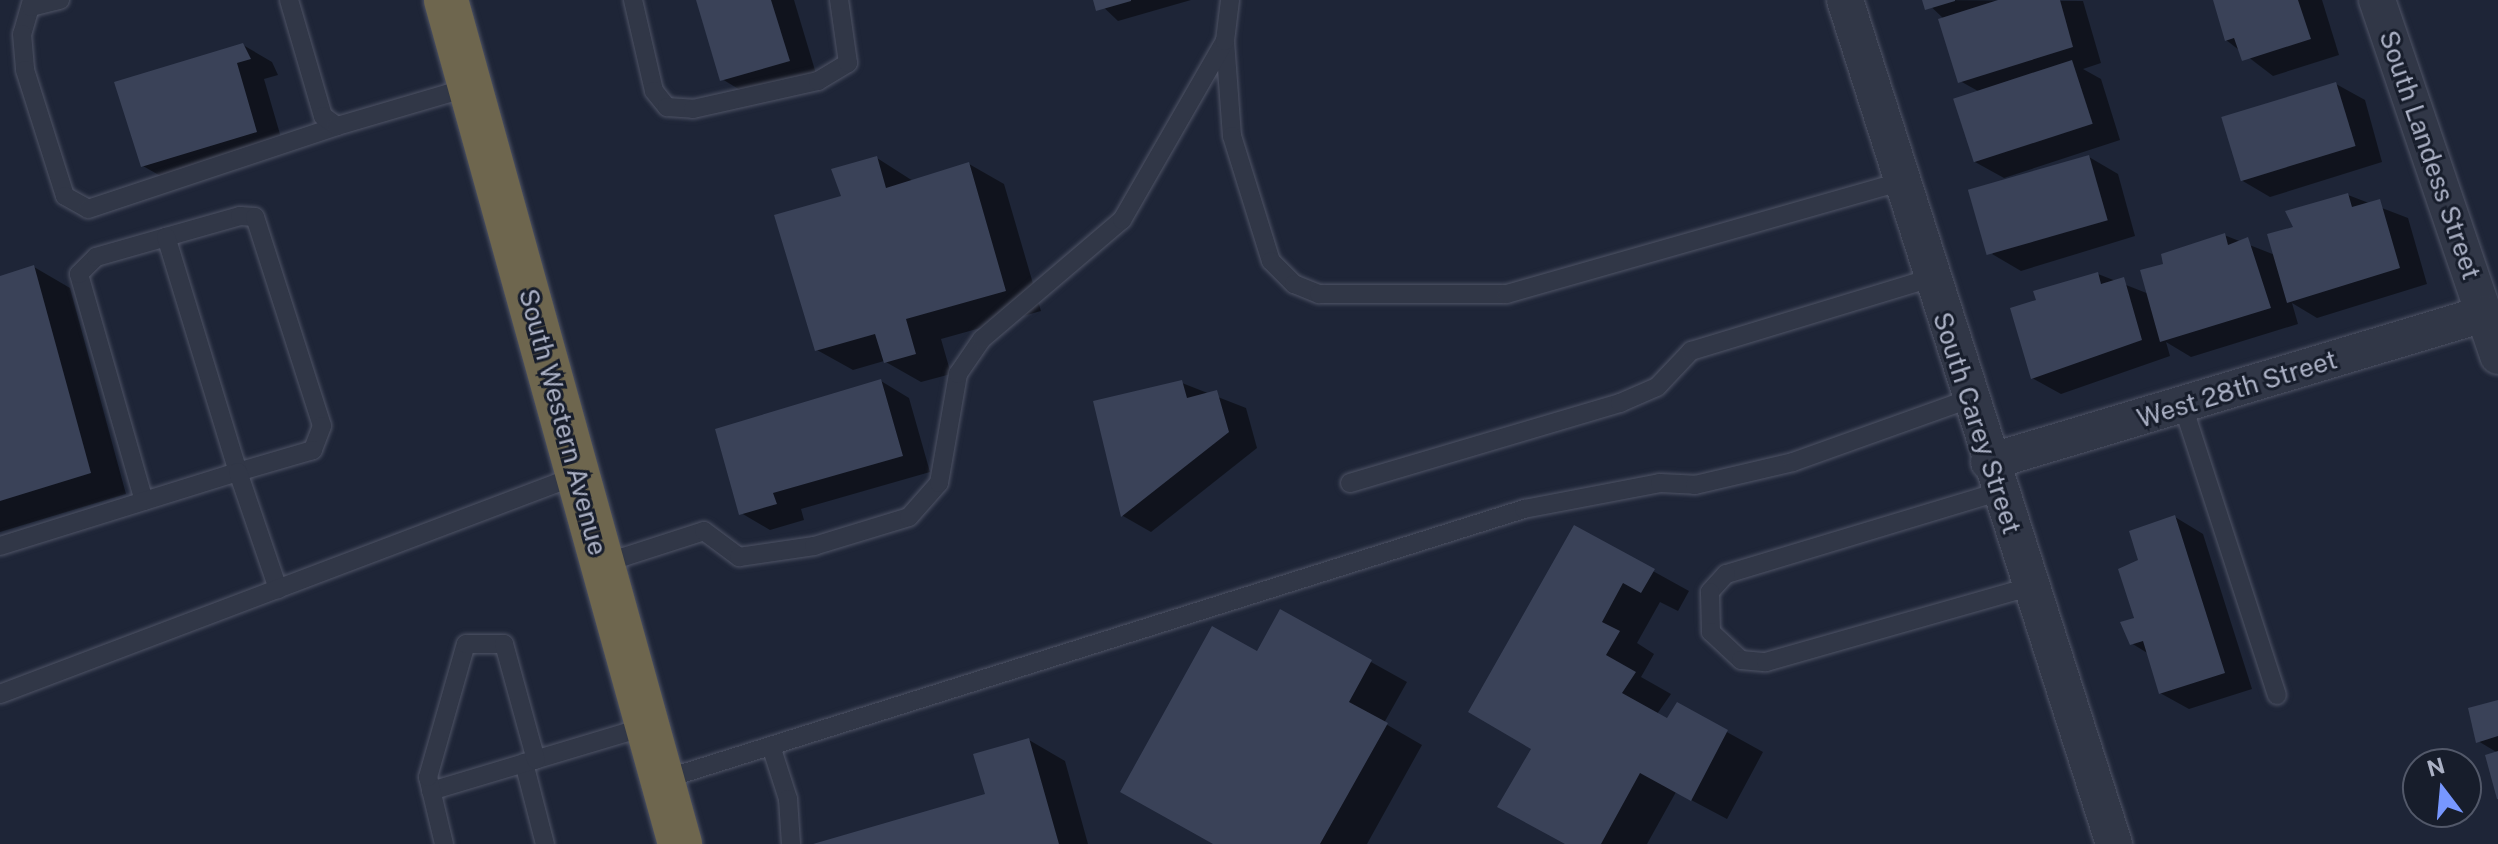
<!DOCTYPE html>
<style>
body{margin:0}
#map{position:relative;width:2498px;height:844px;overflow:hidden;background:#1e2537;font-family:"Public Sans",sans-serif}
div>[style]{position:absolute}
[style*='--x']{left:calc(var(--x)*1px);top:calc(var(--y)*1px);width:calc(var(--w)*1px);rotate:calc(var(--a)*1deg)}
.shadow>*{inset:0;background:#0007}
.building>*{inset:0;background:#3a4258;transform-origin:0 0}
.roads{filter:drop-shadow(0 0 2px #4f5466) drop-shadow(0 0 2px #4f5466)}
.lane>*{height:18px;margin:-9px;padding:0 9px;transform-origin:9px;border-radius:9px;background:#313747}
.street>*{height:36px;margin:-18px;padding:0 18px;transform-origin:18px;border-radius:18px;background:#313747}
.highway>*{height:44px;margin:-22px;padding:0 22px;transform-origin:22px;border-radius:22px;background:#6e664e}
span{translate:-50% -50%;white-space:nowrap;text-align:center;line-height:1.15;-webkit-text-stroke:6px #171d2b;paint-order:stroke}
.street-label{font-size:26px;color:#abb1c5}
.north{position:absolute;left:2402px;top:748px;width:80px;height:80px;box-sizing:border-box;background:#171d2b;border:2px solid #525869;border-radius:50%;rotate:344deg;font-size:22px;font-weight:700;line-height:32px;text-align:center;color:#abb1c5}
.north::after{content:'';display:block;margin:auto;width:28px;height:36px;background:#7797fe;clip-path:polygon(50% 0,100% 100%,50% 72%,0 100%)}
</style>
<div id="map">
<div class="shadow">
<div style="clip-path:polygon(698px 0,794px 0,817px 77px,750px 96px,722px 79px)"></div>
<div style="clip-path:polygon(1096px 0,1191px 0,1118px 21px)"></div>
<div style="clip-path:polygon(1924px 0,2083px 1px,2101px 63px,2083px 69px,2101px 79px,2120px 140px,2004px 178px,1975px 162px,1978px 91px,1960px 81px,1944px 19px)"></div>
<div style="clip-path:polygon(2218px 0,2322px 0,2339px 55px,2273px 76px,2226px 40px)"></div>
<div style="clip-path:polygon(243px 45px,272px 62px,278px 75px,264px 79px,284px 148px,171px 182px,143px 166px)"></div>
<div style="clip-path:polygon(2336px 84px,2365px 100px,2382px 162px,2270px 197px,2241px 180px)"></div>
<div style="clip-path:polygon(2089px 157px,2118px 174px,2135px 236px,2021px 271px,1992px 254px)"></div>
<div style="clip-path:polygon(877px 158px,913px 181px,969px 164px,1004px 184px,1041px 311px,941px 339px,951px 374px,921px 382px,884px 361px,853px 370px,817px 350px,844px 197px)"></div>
<div style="clip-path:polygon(2348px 195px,2408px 218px,2427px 284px,2317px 318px,2292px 303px,2298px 324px,2191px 357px,2166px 342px,2170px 356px,2061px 394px,2032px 378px,2038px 302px,2098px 274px,2149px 294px,2166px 265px,2224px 235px,2275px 255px,2296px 228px)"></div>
<div style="clip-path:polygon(34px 267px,70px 288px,126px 494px,0 532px,0 278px)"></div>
<div style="clip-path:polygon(881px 381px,909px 398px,930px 472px,801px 509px,804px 520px,770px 530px,741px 513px)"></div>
<div style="clip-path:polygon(1182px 383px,1246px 408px,1257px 448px,1151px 532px,1123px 516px,1095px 403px)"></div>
<div style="clip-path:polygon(2175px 517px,2203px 534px,2252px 689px,2189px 709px,2160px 693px,2149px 654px,2131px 643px,2140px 562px)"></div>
<div style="clip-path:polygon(1575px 528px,1689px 591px,1678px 611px,1660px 602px,1637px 643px,1654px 654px,1641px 677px,1671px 694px,1657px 714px,1667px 720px,1678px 705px,1763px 752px,1727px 819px,1676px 792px,1647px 844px,1567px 844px,1533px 749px)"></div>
<div style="clip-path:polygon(1281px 612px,1407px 682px,1384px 723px,1422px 745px,1367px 844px,1216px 844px,1258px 653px)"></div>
<div style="clip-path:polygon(2498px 702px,2498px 795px,2498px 753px,2478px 741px)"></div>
<div style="clip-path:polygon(1029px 740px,1065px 761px,1088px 844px,818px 844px,987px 795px)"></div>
</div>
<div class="building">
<div style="clip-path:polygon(696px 0,771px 0,790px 61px,720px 81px)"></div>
<div style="clip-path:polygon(1093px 0,1131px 0,1131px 1px,1096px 11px)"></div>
<div style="clip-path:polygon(1922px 0,1955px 0,1955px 1px,1925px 10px)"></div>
<div style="clip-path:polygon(1998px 0,2060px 0,2073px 47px,1958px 83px,1938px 19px)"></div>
<div style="clip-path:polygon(2213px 0,2298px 0,2311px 39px,2242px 61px,2234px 38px,2225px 41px)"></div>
<div style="clip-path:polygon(243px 43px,251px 59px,237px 63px,257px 132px,141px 167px,114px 82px)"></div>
<div style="left:2072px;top:60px;width:67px;height:125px;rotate:72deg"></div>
<div style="left:2336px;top:82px;width:67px;height:120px;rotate:73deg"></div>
<div style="left:2089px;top:155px;width:68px;height:126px;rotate:74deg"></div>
<div style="clip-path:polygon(877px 156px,886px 188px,969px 162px,1006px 291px,906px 319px,916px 354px,884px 363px,875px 334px,815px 351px,774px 215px,841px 196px,831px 169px)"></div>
<div style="clip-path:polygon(2348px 193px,2352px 207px,2380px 199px,2400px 268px,2287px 303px,2267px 234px,2293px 227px,2285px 211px)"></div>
<div style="clip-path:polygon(2225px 233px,2228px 245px,2248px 237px,2271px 308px,2160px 342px,2140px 270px,2163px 264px,2161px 254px)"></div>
<div style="clip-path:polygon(34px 265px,91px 473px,0 501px,0 276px)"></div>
<div style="clip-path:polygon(2098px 272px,2101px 284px,2124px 277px,2142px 340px,2031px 379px,2010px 308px,2036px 300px,2033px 291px)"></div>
<div style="clip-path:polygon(881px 379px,903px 456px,773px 493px,777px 504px,739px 515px,715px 429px)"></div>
<div style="clip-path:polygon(1182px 380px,1187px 398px,1217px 390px,1229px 432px,1121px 517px,1093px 401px)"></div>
<div style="clip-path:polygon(2175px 515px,2225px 673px,2159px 694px,2143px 641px,2130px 645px,2120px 622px,2134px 618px,2118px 569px,2138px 560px,2129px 531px)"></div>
<div style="clip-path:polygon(1574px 525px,1655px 569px,1641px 593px,1623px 583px,1602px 622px,1620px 631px,1606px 655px,1636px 672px,1622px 693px,1667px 718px,1677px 702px,1728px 730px,1691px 801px,1640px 773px,1601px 844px,1565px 844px,1497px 807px,1531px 749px,1468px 712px)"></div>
<div style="clip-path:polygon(1280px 609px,1372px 660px,1349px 702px,1388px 723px,1320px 844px,1213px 844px,1120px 792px,1212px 626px,1257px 651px)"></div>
<div style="clip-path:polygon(2498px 700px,2498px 736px,2476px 743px,2468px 708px)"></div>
<div style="clip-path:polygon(1029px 738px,1059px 844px,813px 844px,985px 794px,973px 754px)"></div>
<div style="clip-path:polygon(2498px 751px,2498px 799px,2497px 799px,2485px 755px)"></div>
</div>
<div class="roads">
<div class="lane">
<div style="--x:32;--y:0;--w:35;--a:106"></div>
<div style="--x:22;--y:34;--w:36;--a:85"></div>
<div style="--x:25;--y:70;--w:132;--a:72.4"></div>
<div style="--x:65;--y:196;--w:26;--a:29"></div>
<div style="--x:88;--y:209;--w:262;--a:-18.4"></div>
<div style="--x:289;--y:0;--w:121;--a:73.7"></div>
<div style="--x:323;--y:116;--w:17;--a:36"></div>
<div style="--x:337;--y:126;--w:139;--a:-16.3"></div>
<div style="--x:633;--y:0;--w:93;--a:77"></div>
<div style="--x:654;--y:91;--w:21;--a:51"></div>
<div style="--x:667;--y:107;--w:26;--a:4"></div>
<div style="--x:693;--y:109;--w:128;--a:-12.6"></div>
<div style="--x:818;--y:81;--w:35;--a:-31"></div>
<div style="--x:848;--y:63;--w:64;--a:-98.1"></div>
<div style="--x:31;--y:7;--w:30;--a:-14"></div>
<div style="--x:1225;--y:41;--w:95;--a:85.8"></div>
<div style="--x:1232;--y:136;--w:131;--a:72.7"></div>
<div style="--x:1271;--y:261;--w:33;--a:45"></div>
<div style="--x:1294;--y:284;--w:27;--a:22"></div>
<div style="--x:1319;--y:294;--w:188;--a:0"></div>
<div style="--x:1507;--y:294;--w:410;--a:-15.9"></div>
<div style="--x:2183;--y:406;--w:304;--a:72"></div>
<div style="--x:1350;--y:483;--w:282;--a:-16.5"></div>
<div style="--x:1620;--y:403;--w:40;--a:-23.4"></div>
<div style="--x:1657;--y:387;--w:50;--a:-46.6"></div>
<div style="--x:1691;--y:351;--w:251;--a:-16.9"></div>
<div style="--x:1998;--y:492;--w:284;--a:163.2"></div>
<div style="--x:1726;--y:574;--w:24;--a:132"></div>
<div style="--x:1710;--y:592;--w:40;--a:88.6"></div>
<div style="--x:1711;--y:632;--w:41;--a:43"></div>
<div style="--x:1741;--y:660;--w:25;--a:5"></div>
<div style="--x:1766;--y:662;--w:274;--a:-15.9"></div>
<div style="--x:144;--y:501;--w:236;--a:-106"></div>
<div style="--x:79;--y:274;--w:24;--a:-45"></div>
<div style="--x:96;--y:257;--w:73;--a:-15.9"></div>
<div style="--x:166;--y:237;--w:77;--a:-15.8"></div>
<div style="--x:240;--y:216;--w:15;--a:4"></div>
<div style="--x:255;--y:217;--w:219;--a:72.2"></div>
<div style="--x:322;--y:426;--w:26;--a:111"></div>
<div style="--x:313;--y:450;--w:78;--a:163.7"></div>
<div style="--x:238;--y:472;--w:246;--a:-107"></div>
<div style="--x:0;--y:546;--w:249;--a:-17.3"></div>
<div style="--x:238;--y:472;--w:124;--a:71.1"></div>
<div style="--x:602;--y:564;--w:107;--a:-17.9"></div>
<div style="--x:704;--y:531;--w:44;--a:36.6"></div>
<div style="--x:739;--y:557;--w:76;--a:-8.3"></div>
<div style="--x:814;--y:546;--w:99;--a:-17"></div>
<div style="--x:909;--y:517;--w:45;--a:-48.6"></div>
<div style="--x:939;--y:483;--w:111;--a:-80.1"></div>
<div style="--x:958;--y:374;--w:42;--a:-55.6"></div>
<div style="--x:982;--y:339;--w:184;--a:-40.4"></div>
<div style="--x:1122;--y:220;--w:207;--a:-60.1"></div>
<div style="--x:1225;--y:41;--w:41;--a:-83"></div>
<div style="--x:0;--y:694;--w:618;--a:-20.75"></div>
<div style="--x:771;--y:746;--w:56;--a:72.2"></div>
<div style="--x:788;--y:799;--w:45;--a:86.2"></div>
<div style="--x:524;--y:763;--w:84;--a:75.5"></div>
<div style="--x:662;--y:780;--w:904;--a:-17.45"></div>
<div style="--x:1524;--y:509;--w:138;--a:-10.8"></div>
<div style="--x:1660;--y:483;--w:35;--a:3"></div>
<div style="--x:1695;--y:485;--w:101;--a:-13.2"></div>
<div style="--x:1793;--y:462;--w:187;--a:-19.7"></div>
<div style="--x:431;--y:791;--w:226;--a:-16.7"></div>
<div style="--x:444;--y:844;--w:69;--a:-103.4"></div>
<div style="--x:428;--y:777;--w:138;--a:-74.1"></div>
<div style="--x:466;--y:644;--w:38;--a:0"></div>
<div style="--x:504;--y:644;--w:120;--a:74.6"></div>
</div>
<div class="street">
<div style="--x:1845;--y:0;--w:886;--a:72.32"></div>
<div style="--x:2377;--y:0;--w:376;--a:71.2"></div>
<div style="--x:1989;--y:462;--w:517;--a:-16.65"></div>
</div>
<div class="highway">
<div style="--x:446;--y:0;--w:876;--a:74.5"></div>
</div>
</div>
<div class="street-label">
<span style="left:2430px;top:155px;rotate:71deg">South Landess Street</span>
<span style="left:2237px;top:389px;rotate:-17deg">West 28th Street</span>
<span style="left:563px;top:422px;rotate:75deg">South Western Avenue</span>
<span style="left:1977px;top:423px;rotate:72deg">South Carey Street</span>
</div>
<div class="north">N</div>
</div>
